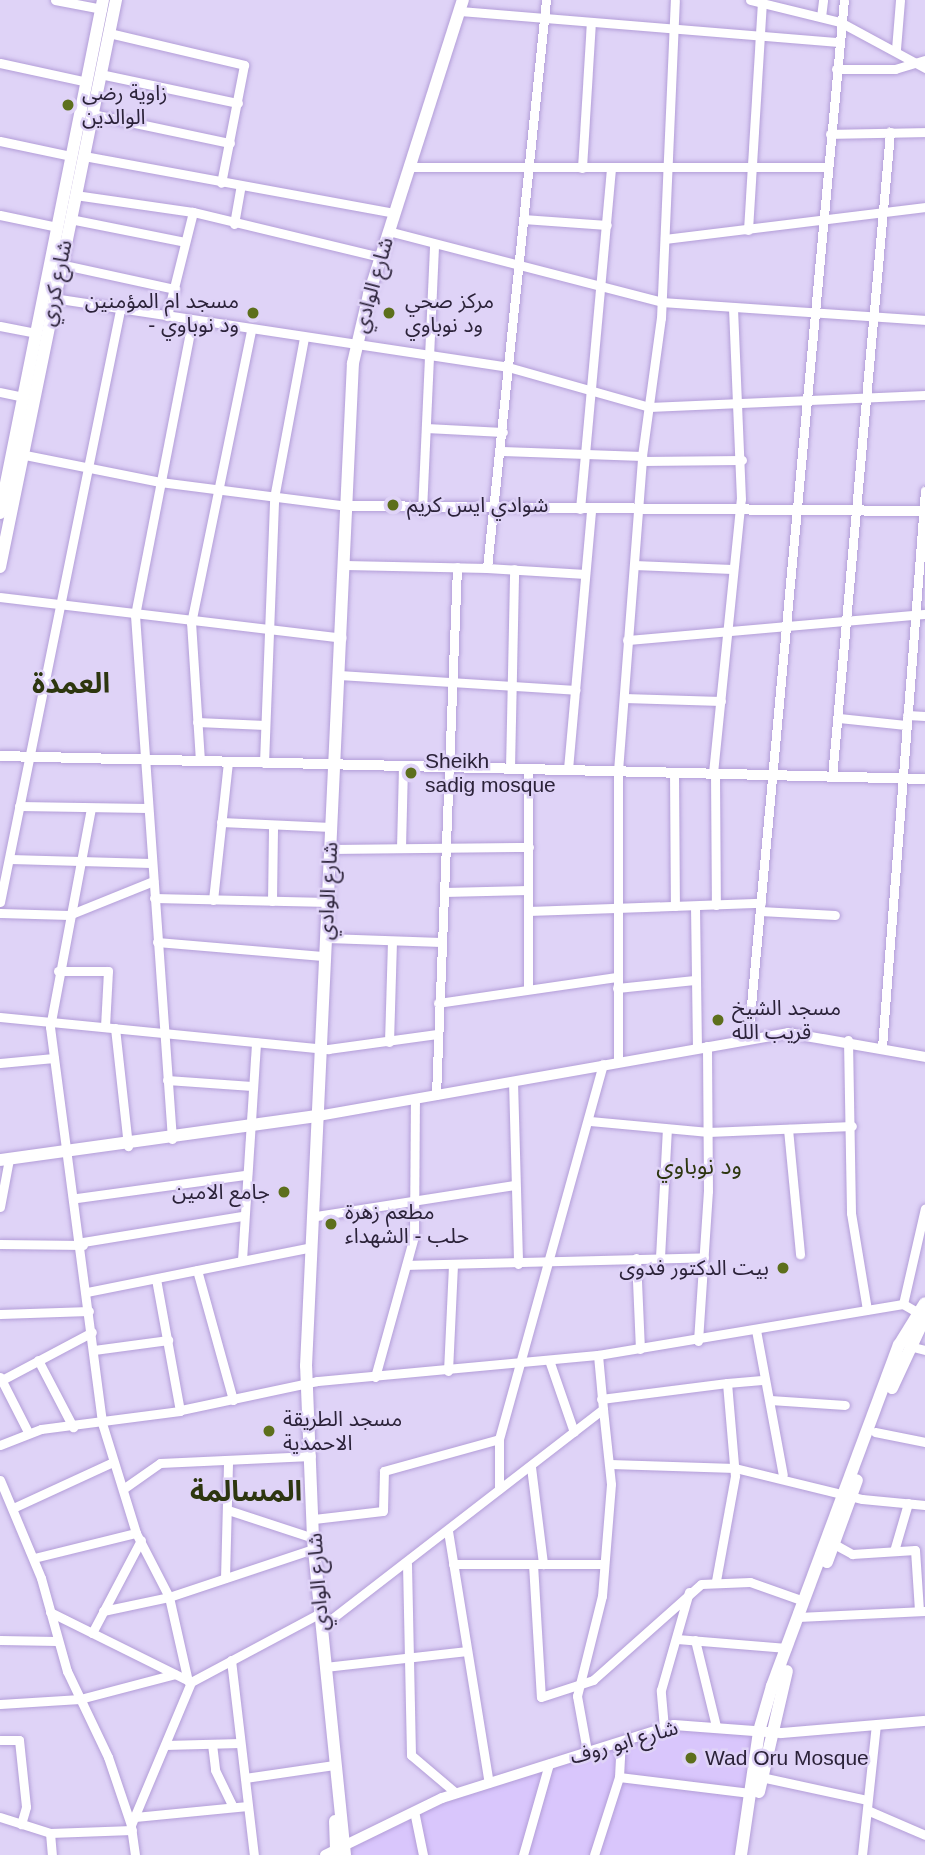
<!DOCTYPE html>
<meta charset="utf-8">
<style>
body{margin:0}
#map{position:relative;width:925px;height:1855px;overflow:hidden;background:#dfd3f7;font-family:Helvetica,"Noto Sans Arabic",sans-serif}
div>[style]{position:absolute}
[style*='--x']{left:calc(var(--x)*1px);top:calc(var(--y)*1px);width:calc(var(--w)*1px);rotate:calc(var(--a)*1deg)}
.built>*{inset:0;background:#d9c6fc}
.roads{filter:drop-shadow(0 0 2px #b39ed8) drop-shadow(0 0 2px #b39ed8)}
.minor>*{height:9px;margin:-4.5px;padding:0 4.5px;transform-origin:4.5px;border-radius:4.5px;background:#fff}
.tertiary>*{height:10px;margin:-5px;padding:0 5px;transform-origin:5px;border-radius:5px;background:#fff}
.secondary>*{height:12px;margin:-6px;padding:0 6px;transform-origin:6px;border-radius:6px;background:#fff}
.dots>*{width:19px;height:19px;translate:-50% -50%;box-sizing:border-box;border:4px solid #dfd3f7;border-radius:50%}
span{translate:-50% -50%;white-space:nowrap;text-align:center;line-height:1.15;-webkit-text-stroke:5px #dfd3f7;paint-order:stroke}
.poi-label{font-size:21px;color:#2b2239}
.left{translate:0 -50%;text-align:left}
.right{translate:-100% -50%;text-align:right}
.street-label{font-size:21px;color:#2b2239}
.neighbourhood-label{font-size:23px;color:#2d360f}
.district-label{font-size:28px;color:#2d360f;font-weight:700}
</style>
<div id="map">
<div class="built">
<div style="clip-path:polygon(756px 1720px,741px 1855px,340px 1855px,340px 1842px,667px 1722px)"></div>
</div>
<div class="roads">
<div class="minor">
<div style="--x:55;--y:0;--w:48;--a:10.8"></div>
<div style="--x:750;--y:0;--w:93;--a:13.7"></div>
<div style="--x:840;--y:22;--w:97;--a:28.4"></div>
<div style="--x:460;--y:11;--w:380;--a:4.7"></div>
<div style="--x:821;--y:17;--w:17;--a:-83"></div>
<div style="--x:109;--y:33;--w:139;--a:13.3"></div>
<div style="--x:244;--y:65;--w:120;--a:101"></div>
<div style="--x:896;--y:49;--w:49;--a:-85.3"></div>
<div style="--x:0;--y:63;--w:89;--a:12.3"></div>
<div style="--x:836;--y:69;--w:59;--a:0"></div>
<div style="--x:895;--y:69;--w:31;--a:-17"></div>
<div style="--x:100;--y:74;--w:141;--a:11.9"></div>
<div style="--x:92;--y:114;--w:141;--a:11.9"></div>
<div style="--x:830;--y:134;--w:95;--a:-1.2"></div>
<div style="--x:0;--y:141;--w:73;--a:11.9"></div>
<div style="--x:84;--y:156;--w:315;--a:10.4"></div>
<div style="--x:409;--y:167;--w:418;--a:0"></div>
<div style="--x:582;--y:168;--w:146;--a:-86.5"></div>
<div style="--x:75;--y:195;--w:119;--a:8.2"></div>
<div style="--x:0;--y:215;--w:58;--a:11.9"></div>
<div style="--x:70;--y:219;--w:117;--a:11.3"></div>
<div style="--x:523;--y:219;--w:84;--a:4.1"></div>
<div style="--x:234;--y:224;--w:39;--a:-80"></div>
<div style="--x:748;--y:230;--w:227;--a:-86.5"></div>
<div style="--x:388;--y:231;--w:283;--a:14.5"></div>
<div style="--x:662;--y:302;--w:264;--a:3.9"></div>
<div style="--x:665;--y:239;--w:262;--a:-7"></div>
<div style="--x:60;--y:264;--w:118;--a:12.3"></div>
<div style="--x:53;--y:298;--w:460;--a:8.6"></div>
<div style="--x:508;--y:367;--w:147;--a:15.8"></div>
<div style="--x:649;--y:407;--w:276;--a:-2.5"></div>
<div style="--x:167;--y:316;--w:107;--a:-76"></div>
<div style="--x:193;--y:212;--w:193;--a:13.5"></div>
<div style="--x:0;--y:326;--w:36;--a:11"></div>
<div style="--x:0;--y:392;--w:24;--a:12"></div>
<div style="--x:426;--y:428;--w:77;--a:3"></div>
<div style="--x:502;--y:451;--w:140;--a:2"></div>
<div style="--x:20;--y:454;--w:143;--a:11.3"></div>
<div style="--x:160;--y:482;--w:189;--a:7.3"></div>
<div style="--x:642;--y:461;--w:100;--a:-0.6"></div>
<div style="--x:580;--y:509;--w:342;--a:-84.8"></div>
<div style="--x:422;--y:511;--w:267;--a:-87.4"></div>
<div style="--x:345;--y:565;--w:142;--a:1.2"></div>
<div style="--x:487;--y:568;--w:571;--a:-84.07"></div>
<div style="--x:634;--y:565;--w:98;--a:2.3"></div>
<div style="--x:487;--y:568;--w:98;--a:3.5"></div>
<div style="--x:0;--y:597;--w:344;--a:6.8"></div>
<div style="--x:627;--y:640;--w:299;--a:-5"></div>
<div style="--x:339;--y:675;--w:237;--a:3.6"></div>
<div style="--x:624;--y:698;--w:97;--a:1.8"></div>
<div style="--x:907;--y:715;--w:18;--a:3"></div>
<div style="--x:839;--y:718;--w:67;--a:6"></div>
<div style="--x:197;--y:722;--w:68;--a:2.5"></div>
<div style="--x:200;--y:761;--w:138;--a:-93.7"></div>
<div style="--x:191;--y:623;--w:299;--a:-78.4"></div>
<div style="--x:264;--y:763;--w:265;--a:-87.8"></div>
<div style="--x:274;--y:498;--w:164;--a:-79.4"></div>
<div style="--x:510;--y:768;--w:199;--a:-88.8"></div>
<div style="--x:568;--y:769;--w:261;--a:-84.9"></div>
<div style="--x:674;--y:772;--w:134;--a:89.6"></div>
<div style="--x:713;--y:773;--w:275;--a:-84.2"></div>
<div style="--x:741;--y:499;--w:192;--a:-92.4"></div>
<div style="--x:715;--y:773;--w:132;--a:89.6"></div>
<div style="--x:832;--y:777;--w:648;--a:-84.86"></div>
<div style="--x:19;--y:806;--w:128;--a:0.9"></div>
<div style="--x:91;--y:808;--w:223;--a:100.6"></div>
<div style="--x:50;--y:1027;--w:399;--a:82.5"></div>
<div style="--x:102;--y:1423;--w:115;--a:72.8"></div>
<div style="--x:136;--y:1533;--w:72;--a:62.7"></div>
<div style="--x:169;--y:1597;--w:86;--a:77.3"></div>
<div style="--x:221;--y:822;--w:110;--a:2.6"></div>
<div style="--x:401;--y:848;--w:82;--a:-88.6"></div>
<div style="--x:330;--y:849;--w:199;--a:-0.6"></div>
<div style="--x:10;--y:859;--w:141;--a:1.6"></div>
<div style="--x:444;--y:892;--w:84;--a:-1.4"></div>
<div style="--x:154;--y:898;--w:174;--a:1.3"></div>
<div style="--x:213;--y:900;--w:139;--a:-83.8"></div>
<div style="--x:272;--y:901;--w:76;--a:-89.2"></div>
<div style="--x:0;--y:902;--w:604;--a:-78.54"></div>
<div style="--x:695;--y:906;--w:142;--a:89.2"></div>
<div style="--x:528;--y:911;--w:233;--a:-2"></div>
<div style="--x:760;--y:911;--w:75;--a:3.1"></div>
<div style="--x:0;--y:913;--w:69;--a:1.7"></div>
<div style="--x:69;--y:915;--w:91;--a:-22"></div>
<div style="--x:327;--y:938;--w:114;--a:2"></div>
<div style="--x:157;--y:942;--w:169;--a:4.8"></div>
<div style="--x:58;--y:971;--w:50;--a:0"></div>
<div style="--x:108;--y:971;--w:56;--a:93.1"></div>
<div style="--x:617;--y:988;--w:78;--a:-5.9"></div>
<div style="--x:528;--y:989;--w:221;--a:-90"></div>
<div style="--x:438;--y:1003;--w:181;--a:-8.3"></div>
<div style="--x:0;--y:1017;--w:330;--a:5.6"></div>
<div style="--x:328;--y:1049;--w:110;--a:-7.8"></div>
<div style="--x:115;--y:1028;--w:119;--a:83.7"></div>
<div style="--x:748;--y:1038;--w:1042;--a:-84.72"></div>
<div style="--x:848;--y:1040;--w:173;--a:89"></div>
<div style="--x:851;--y:1213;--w:98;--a:80.6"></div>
<div style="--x:389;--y:1042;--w:100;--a:-88.3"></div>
<div style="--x:882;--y:1047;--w:558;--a:-85.58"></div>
<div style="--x:618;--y:1061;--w:290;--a:-90"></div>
<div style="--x:618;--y:771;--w:316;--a:-85.6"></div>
<div style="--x:642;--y:456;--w:139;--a:-82.2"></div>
<div style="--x:661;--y:318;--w:318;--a:-87.5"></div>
<div style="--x:0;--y:1063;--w:54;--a:-5.3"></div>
<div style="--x:167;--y:1080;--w:85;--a:4"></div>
<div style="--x:513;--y:1081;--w:183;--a:88.4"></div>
<div style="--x:436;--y:1095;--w:528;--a:-87.72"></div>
<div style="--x:590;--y:1121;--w:119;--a:5.3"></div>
<div style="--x:708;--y:1132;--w:144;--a:-2.4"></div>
<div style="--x:788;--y:1129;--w:126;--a:84.5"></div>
<div style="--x:172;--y:1139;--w:525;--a:-94.04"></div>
<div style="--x:135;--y:615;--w:299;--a:-79"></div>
<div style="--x:77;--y:1198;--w:169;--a:-7.8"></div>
<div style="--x:0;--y:1207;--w:49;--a:-79.4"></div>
<div style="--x:316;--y:1216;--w:201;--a:-8.9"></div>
<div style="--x:83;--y:1242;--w:161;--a:-9.3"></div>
<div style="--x:0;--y:1244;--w:83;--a:0.7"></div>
<div style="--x:660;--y:1257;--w:128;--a:-86.9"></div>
<div style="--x:636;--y:1258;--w:91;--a:87.5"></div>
<div style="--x:242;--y:1260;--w:218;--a:-86.3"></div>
<div style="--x:408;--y:1265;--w:296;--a:-1.5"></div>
<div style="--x:197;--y:1270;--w:135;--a:74.5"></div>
<div style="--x:87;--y:1292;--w:229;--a:-11.3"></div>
<div style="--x:903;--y:1304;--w:98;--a:-77.1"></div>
<div style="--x:0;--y:1314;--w:89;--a:-1.9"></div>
<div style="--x:756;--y:1330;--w:147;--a:79.5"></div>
<div style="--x:698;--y:1341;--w:150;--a:-86.2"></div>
<div style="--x:708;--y:1191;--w:145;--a:-90.4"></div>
<div style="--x:909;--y:1346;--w:16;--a:14"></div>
<div style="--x:94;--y:1350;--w:75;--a:-7.7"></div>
<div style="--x:38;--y:1360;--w:76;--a:62.4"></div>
<div style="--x:549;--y:1360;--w:76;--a:70.9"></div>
<div style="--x:448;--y:1371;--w:105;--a:-87.3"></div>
<div style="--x:0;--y:1377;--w:62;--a:63"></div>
<div style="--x:375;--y:1377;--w:146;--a:-74.5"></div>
<div style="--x:414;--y:1236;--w:137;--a:-89.6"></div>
<div style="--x:0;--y:1381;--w:104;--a:-28"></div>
<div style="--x:727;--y:1383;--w:38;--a:-5"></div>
<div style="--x:601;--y:1399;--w:127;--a:-7.2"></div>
<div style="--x:727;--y:1383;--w:93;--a:85.1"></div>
<div style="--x:735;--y:1476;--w:107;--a:100.3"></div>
<div style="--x:770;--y:1400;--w:75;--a:3.8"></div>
<div style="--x:181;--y:1410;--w:139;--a:-12"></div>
<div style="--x:317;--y:1381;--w:282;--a:-5.3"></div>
<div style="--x:598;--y:1355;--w:309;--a:-9.5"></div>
<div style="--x:903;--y:1304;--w:22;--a:30"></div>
<div style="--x:875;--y:1432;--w:51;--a:11.3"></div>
<div style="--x:0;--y:1445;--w:44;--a:-21.3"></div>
<div style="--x:41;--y:1429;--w:140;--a:-7.4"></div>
<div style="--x:180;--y:1411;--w:134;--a:-100.3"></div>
<div style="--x:610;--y:1464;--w:125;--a:1.8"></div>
<div style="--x:735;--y:1468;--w:131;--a:13.7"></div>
<div style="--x:862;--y:1499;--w:63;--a:5.4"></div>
<div style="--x:531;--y:1467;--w:98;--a:82.9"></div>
<div style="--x:0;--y:1480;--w:106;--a:67.3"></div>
<div style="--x:41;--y:1578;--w:97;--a:74.4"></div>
<div style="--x:67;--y:1671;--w:95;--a:64.5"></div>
<div style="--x:108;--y:1757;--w:72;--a:71.3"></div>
<div style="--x:123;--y:1489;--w:45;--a:-35.1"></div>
<div style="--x:160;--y:1463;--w:151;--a:-2.7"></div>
<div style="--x:499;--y:1489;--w:50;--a:-90"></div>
<div style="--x:13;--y:1508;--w:110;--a:-24.7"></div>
<div style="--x:228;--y:1510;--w:89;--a:18.2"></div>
<div style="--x:314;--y:1519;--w:69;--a:-6.6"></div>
<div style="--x:383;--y:1511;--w:40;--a:-88.6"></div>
<div style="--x:384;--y:1471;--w:119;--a:-15.5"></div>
<div style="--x:499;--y:1439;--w:389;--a:-74.5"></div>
<div style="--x:448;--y:1531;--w:255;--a:80.8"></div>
<div style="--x:834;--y:1544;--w:21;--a:29"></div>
<div style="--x:852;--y:1554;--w:63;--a:-3.6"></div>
<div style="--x:915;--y:1550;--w:61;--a:86.2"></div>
<div style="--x:894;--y:1551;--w:50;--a:-73.7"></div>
<div style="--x:34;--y:1558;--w:105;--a:-13.8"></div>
<div style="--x:407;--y:1564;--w:191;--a:88.8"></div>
<div style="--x:411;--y:1755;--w:59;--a:40.2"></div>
<div style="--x:453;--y:1564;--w:151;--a:0"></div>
<div style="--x:533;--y:1564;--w:133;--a:86.6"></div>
<div style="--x:541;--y:1697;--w:55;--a:-18.1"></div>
<div style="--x:593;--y:1680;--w:144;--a:-41.6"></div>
<div style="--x:701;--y:1584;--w:49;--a:-2.3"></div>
<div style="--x:750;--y:1582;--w:57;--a:19.4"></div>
<div style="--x:225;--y:1578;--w:118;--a:-88.5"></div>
<div style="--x:103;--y:1611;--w:67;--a:-12"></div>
<div style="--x:169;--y:1597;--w:155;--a:-18.4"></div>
<div style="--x:50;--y:1612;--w:157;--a:26.4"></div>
<div style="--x:798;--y:1617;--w:127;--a:-2.7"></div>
<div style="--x:321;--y:1627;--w:356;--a:-37.7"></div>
<div style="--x:603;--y:1409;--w:54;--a:-95.3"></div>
<div style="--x:92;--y:1633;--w:105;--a:-62.2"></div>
<div style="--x:677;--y:1639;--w:110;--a:4.7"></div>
<div style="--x:0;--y:1640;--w:57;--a:1"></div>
<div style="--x:695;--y:1640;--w:89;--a:76.3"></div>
<div style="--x:231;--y:1660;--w:196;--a:83.3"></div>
<div style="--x:325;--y:1667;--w:143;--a:-6.4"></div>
<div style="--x:0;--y:1704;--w:80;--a:-3.6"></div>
<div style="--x:80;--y:1699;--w:98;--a:-14.7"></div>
<div style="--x:664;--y:1728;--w:38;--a:-95"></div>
<div style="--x:661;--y:1690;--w:102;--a:-74.1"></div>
<div style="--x:0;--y:1740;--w:19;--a:0"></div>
<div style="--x:19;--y:1740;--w:67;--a:84"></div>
<div style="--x:26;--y:1807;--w:18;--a:106"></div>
<div style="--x:212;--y:1744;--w:26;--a:83"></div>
<div style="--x:215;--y:1770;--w:41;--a:64.1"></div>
<div style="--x:165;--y:1745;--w:75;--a:-1.5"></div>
<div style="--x:587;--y:1751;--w:56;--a:-100.3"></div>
<div style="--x:577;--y:1696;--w:103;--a:-76"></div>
<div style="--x:602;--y:1596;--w:112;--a:-85.4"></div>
<div style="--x:611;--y:1484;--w:75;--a:-96.1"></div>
<div style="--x:619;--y:1777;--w:132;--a:7"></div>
<div style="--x:761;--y:1777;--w:108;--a:12.2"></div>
<div style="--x:245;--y:1778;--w:90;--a:-8.3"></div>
<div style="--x:867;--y:1810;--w:63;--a:23.3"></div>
<div style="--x:414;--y:1811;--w:45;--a:78.4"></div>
<div style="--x:0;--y:1817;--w:52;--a:17.7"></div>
<div style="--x:50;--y:1833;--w:82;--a:-2.1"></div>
<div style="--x:135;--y:1817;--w:113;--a:-5.6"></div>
<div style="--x:50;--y:1833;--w:22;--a:85"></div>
<div style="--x:135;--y:1855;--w:30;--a:-98"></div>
<div style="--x:131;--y:1825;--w:155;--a:-67.2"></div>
<div style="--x:191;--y:1682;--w:146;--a:-28.1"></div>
<div style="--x:523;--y:1855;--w:95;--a:-74.1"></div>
<div style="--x:594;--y:1855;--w:82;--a:-72.2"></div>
<div style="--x:619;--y:1777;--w:36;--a:-87"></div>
<div style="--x:862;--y:1855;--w:131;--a:-83.9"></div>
</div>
<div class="tertiary">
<div style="--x:347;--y:506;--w:578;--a:0.5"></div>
<div style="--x:0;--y:756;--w:925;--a:1.42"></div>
<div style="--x:318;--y:1116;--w:477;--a:-10"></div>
<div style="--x:788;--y:1033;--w:139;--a:9.9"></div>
<div style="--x:325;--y:1855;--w:130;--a:-26"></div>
<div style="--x:442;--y:1798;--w:243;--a:-17.5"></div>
<div style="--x:674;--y:1725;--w:107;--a:4.3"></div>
<div style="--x:781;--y:1733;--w:144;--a:-4.8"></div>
</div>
<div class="secondary">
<div style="--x:0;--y:513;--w:523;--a:-78.65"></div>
<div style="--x:0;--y:567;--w:579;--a:-78.44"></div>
<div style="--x:0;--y:1160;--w:321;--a:-7.9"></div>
<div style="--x:892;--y:1388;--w:78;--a:-65.1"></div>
<div style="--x:827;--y:1562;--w:87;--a:-69.9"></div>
<div style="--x:759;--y:1792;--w:124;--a:-77"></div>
<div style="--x:335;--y:1821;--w:34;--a:88"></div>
<div style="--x:345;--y:1855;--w:319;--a:-95.8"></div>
<div style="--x:313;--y:1538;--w:172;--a:-92.3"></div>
<div style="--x:306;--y:1366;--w:1004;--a:-87.32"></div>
<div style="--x:353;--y:363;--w:71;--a:-76.9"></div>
<div style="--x:369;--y:294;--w:309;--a:-72.3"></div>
<div style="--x:741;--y:1855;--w:125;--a:-81.7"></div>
<div style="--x:759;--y:1731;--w:47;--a:-73.9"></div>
<div style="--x:772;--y:1686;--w:364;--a:-69.6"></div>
<div style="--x:899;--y:1345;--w:49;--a:-58.2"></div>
</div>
</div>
<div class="dots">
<div style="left:68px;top:105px;background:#5d6f1c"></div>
<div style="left:253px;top:313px;background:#5d6f1c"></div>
<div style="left:389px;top:313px;background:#5d6f1c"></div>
<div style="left:393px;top:505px;background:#5d6f1c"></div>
<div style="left:411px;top:773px;background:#5d6f1c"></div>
<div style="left:718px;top:1020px;background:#5d6f1c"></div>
<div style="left:284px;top:1192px;background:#5d6f1c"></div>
<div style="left:331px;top:1224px;background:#5d6f1c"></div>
<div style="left:783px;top:1268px;background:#5d6f1c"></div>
<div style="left:269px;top:1431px;background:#5d6f1c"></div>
<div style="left:691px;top:1758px;background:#5d6f1c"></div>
</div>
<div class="poi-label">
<span class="left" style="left:82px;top:105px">زاوية رضى<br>الوالدين</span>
<span class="right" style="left:239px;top:313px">مسجد ام المؤمنين<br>- ود نوباوي</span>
<span class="left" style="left:405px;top:313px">مركز صحي<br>ود نوباوي</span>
<span class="left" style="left:407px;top:505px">شوادي ايس كريم</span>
<span class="left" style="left:425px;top:773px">Sheikh<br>sadig mosque</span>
<span class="left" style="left:732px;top:1020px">مسجد الشيخ<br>قريب الله</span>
<span class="right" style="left:270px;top:1192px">جامع الامين</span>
<span class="left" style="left:345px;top:1224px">مطعم زهرة<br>حلب - الشهداء</span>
<span class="right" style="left:769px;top:1268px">بيت الدكتور فدوى</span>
<span class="left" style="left:283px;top:1431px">مسجد الطريقة<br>الاحمدية</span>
<span class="left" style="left:705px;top:1758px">Wad Oru Mosque</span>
</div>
<div class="street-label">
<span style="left:56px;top:283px;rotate:-78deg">شارع كرري</span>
<span style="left:373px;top:285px;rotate:-74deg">شارع الوادي</span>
<span style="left:328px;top:891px;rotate:-87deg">شارع الوادي</span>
<span style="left:318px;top:1582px;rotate:-94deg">شارع الوادي</span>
<span style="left:624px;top:1742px;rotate:-16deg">شارع ابو روف</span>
</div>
<div class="neighbourhood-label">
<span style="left:699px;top:1166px">ود نوباوي</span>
</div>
<div class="district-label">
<span style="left:71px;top:684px">العمدة</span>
<span style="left:246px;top:1492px">المسالمة</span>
</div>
</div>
